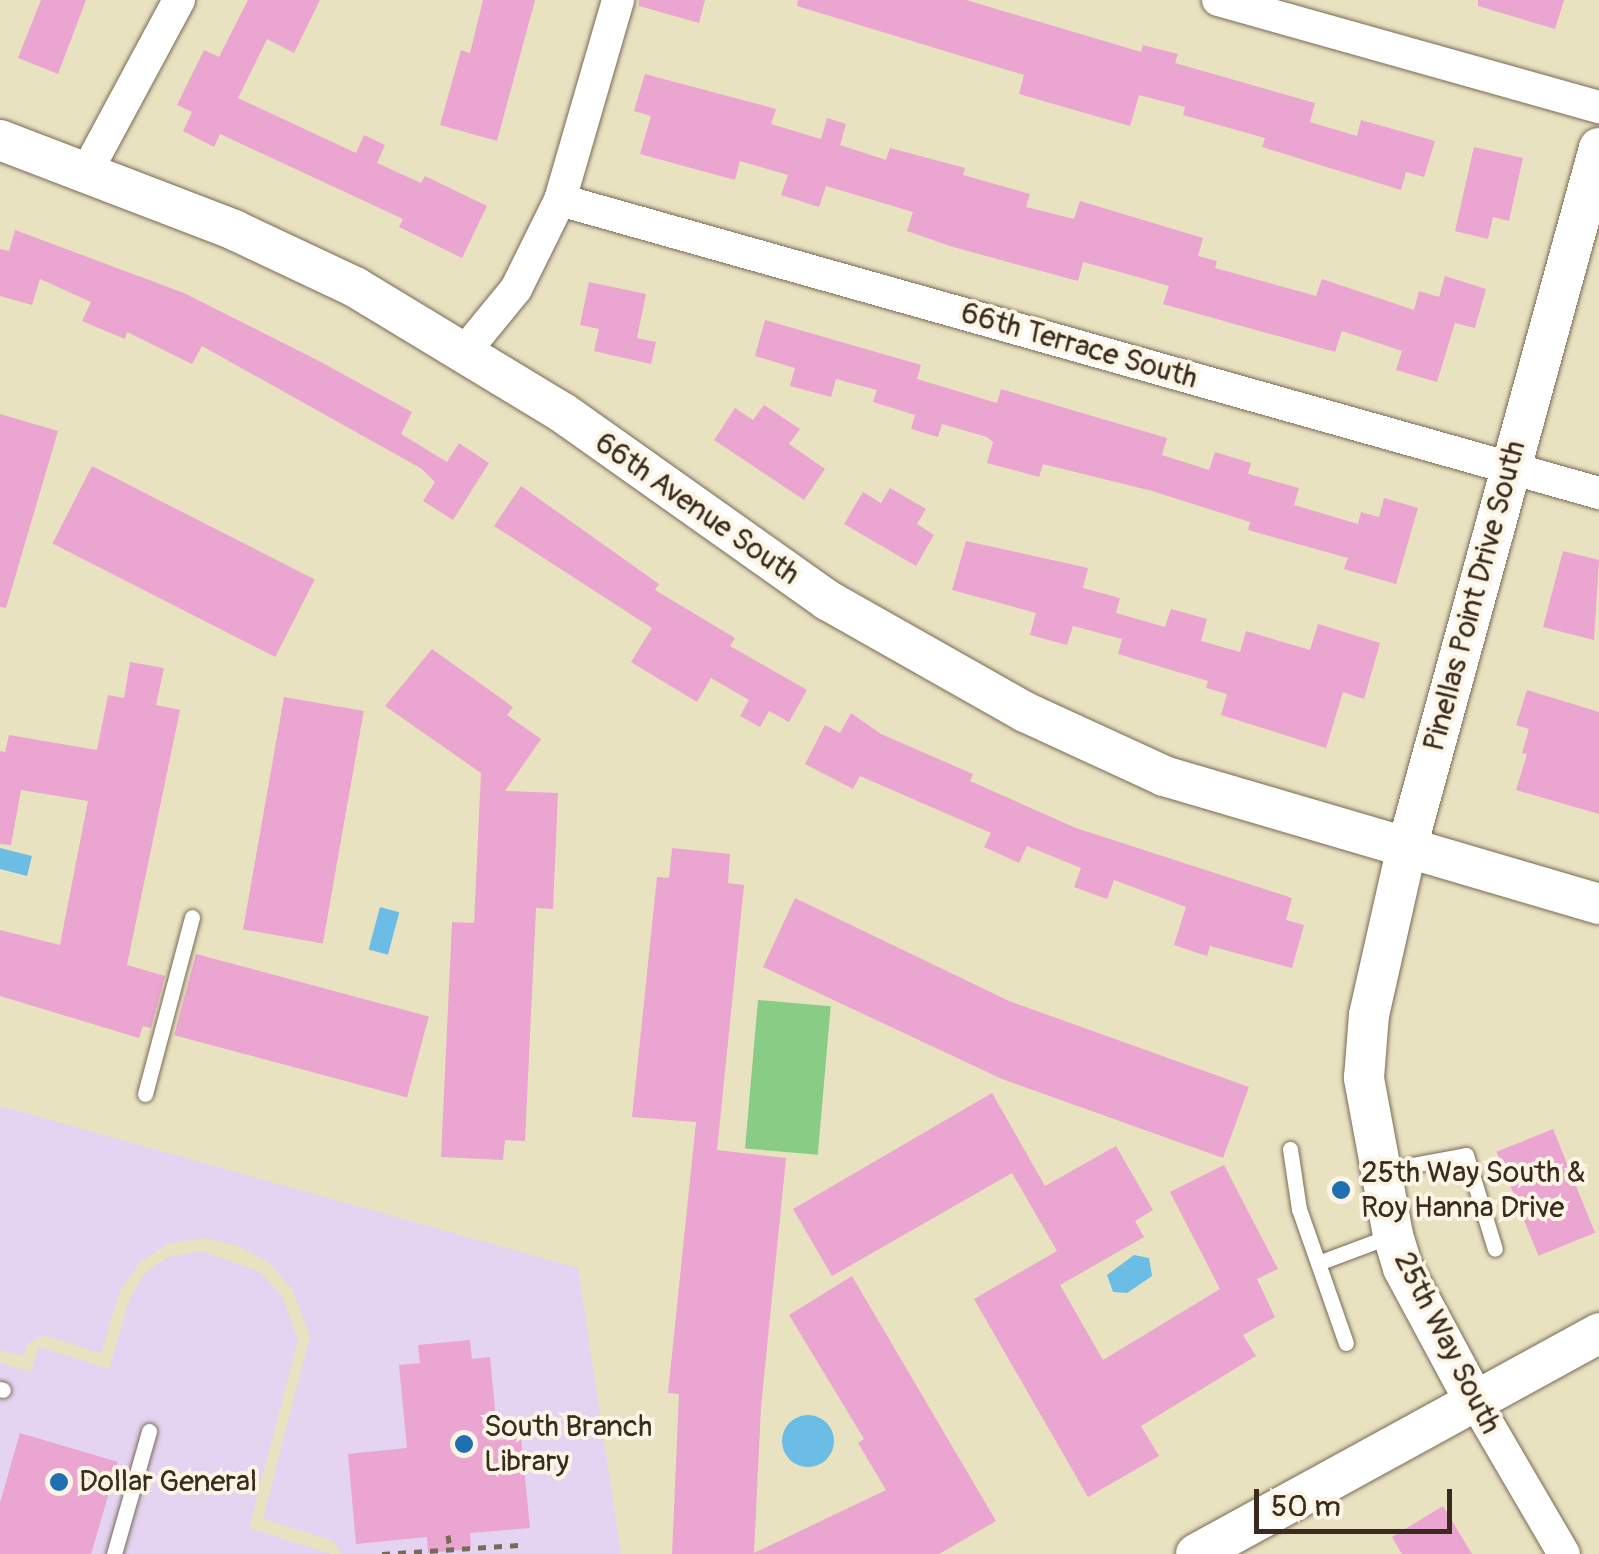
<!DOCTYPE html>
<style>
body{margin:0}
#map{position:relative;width:1599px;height:1554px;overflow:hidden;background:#e9e2c0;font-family:Pangolin,sans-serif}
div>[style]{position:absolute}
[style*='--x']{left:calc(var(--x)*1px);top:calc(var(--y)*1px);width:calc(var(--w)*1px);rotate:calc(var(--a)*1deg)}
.built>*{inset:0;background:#e4d3f1}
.green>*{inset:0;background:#88cc85;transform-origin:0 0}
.water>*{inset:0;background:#6bbde6;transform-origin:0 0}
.round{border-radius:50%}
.building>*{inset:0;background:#eaa5d0;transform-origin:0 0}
.path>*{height:5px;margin-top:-2.5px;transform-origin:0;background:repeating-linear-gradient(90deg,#786a57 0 8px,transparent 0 16px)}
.roads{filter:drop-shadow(0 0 2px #786a57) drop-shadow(0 0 2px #786a57)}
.service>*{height:15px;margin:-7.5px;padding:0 7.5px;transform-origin:7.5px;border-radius:7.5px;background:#fff}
.minor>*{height:32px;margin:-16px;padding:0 16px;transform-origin:16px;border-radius:16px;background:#fff}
.tertiary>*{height:40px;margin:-20px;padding:0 20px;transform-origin:20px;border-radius:20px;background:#fff}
.dots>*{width:28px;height:28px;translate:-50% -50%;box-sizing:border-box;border:5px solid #fcf5e5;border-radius:50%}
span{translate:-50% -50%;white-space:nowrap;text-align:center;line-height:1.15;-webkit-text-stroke:8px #fcf5e5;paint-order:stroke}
.street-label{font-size:30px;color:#3b2a1e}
.poi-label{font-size:30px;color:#3b2a1e}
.left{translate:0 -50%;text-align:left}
.scale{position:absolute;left:1254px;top:1489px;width:198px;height:45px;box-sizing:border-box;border:5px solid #3b2a1e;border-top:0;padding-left:12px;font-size:30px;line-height:35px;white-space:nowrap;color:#3b2a1e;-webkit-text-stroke:8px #fcf5e5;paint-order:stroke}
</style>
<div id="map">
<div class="built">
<div style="clip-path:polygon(0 1106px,578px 1268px,621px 1554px,341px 1554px,334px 1541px,263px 1519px,310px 1336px,292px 1289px,269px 1262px,238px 1246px,204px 1238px,167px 1244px,140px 1262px,120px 1291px,101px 1353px,43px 1335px,27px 1344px,23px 1356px,0 1350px)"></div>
<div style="clip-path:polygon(201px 1251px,260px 1272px,282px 1296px,298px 1340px,249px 1528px,331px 1554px,0 1554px,0 1363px,30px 1372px,39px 1347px,109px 1369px,130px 1298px,145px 1273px,168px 1257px)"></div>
</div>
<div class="green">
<div style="left:758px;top:1000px;width:73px;height:149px;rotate:5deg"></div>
</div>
<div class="water">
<div style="clip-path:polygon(0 848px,32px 856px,27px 876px,0 869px)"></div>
<div style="left:380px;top:907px;width:20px;height:44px;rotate:15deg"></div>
<div style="clip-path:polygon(1134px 1255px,1149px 1258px,1152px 1276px,1127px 1293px,1113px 1292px,1107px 1275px)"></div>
<div class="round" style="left:782px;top:1415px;width:52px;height:52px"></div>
</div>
<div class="building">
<div style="clip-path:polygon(41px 0,86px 0,58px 74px,18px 58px)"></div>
<div style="clip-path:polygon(248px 0,320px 0,294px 53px,267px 39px,238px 98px,356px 153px,364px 135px,385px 145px,377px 163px,421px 183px,425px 176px,487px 206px,462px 258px,399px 227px,403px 219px,220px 134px,214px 147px,183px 131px,192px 112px,177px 105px,204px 50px,219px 57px)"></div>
<div style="clip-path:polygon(483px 0,535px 0,497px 141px,440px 125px,461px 50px,470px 53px)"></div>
<div style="clip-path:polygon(639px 0,705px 0,699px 23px,639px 6px)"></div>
<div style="clip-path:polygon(798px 0,966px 0,1141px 52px,1143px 45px,1178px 54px,1175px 63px,1315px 103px,1310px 122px,1357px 136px,1361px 120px,1435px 141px,1424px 177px,1406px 172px,1401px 190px,1262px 147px,1265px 138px,1183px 115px,1185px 107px,1139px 95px,1130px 126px,1019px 94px,1024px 75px,797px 6px)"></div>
<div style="clip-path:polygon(1478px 0,1564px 0,1555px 29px,1478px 6px)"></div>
<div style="clip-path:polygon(645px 74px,776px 109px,771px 124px,821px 139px,827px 118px,846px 124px,840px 145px,886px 160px,890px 148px,965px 168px,963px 175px,1030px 194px,1026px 207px,1074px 219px,1080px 201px,1203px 238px,1198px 256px,1217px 261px,1215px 268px,1316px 296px,1322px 279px,1414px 310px,1419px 291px,1439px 297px,1445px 276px,1486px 289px,1475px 328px,1455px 323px,1437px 382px,1396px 370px,1402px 351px,1342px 331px,1335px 352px,1163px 304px,1169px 286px,1120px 272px,1083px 262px,1078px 281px,953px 247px,907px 231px,913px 212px,826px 186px,819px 207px,781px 195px,788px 175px,740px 161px,735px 180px,640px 154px,651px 116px,634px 111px)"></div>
<div style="clip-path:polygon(1474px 147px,1523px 158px,1509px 221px,1493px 217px,1488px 239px,1455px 231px)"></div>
<div style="clip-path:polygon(15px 230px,184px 293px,319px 361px,412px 412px,401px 434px,447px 462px,459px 443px,489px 463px,453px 520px,423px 501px,435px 482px,422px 469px,202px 346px,192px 364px,127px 332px,125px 339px,82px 321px,91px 302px,40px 279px,32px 305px,0 296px,0 249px,9px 251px)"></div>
<div style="clip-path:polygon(589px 282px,646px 294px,637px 338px,656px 342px,651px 364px,594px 351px,599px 329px,580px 325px)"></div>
<div style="clip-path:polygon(765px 320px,921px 365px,917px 379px,997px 403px,1001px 389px,1167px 438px,1162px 455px,1209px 470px,1215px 452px,1251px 463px,1248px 474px,1299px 488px,1294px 505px,1358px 524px,1361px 512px,1379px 517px,1384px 498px,1418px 508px,1396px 584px,1344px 569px,1348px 558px,1248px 530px,1250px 522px,1152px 491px,1043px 464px,1039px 477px,987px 463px,993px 442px,987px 437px,942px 424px,938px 437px,911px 429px,915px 415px,873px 402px,877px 390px,836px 379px,831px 397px,790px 386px,795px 368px,755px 356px)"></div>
<div style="clip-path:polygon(764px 405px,800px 429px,789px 444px,825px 469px,804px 500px,714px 440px,735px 408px,753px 420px)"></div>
<div style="clip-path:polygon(0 414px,58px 431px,6px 608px,0 607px)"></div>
<div style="left:92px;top:466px;width:250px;height:87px;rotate:27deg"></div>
<div style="clip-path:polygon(521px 486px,659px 584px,655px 590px,735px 638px,730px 646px,807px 690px,789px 722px,769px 711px,760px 727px,740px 716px,749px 700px,711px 678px,697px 702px,631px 662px,652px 628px,494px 526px)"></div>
<div style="clip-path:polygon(890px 488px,926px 509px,917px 524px,934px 535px,916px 566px,844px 524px,863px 492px,881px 503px)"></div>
<div style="clip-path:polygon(966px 541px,1088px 568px,1083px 588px,1120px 598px,1116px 613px,1165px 627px,1171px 609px,1207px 619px,1201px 641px,1240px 652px,1246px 631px,1310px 650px,1318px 624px,1380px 643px,1364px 699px,1343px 692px,1326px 748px,1221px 715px,1227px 694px,1206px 688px,1208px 681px,1118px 654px,1122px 639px,1073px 626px,1067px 645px,1030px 635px,1036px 613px,952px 590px)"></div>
<div style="clip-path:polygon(1563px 551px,1599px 560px,1594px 640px,1543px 627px)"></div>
<div style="clip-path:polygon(432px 649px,513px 707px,507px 715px,541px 739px,505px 791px,558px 793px,553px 909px,536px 908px,525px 1141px,505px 1140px,503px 1160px,441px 1157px,452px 922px,474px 923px,481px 773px,385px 706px)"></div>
<div style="clip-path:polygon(130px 662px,164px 668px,156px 705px,180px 710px,127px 965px,165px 976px,151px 1028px,143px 1026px,139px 1038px,0 996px,0 930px,60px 945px,88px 801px,21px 790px,11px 845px,0 844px,0 751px,5px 752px,9px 735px,97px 750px,108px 695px,124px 698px)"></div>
<div style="clip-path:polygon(1527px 690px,1599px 712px,1599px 814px,1516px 790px,1527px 754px,1522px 753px,1529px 729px,1516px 725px)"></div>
<div style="left:284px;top:697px;width:81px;height:236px;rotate:10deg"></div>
<div style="clip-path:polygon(851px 713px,881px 734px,973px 774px,970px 781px,1076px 828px,1292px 898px,1286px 920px,1304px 925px,1292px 968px,1210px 946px,1207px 956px,1174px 945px,1186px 907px,1114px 880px,1107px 899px,1074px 887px,1081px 868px,1027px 846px,1019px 863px,984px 847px,991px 833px,860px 776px,853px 789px,805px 764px,825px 725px,840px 733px)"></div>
<div style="clip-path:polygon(672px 848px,730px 854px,728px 883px,744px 885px,717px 1150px,786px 1158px,761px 1407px,754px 1553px,886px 1490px,858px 1443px,864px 1439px,789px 1315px,852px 1276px,996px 1521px,939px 1554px,672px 1554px,679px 1394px,668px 1393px,696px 1122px,632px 1117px,657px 877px,669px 878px)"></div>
<div style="clip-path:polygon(795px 898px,1009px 1001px,1249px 1087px,1223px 1158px,1002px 1079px,763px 967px)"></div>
<div style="left:196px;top:954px;width:241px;height:84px;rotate:15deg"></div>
<div style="clip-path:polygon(992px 1093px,1045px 1186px,1116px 1146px,1153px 1210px,1135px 1221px,1144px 1237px,1060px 1285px,1103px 1360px,1220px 1289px,1170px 1192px,1224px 1165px,1278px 1269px,1257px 1279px,1275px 1317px,1243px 1335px,1256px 1356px,1141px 1426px,1159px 1456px,1088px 1497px,974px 1299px,1057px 1251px,1012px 1173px,832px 1276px,793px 1209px)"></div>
<div style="left:1553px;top:1129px;width:112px;height:61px;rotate:68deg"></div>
<div style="clip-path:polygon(470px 1340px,472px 1359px,490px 1357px,498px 1440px,521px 1438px,530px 1528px,470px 1533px,471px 1549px,428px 1553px,427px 1537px,356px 1544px,348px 1454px,407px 1448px,399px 1365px,420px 1363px,418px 1345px)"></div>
<div style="clip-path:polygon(20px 1433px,118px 1462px,91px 1554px,0 1554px,0 1503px)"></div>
<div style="clip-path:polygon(1443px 1506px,1472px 1554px,1402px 1554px,1392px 1537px)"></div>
</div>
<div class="path">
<div style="--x:448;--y:1535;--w:15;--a:82"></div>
<div style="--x:382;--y:1554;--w:137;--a:-3.8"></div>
</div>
<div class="roads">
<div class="service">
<div style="--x:145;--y:1094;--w:183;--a:-75.1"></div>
<div style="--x:1290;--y:1149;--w:61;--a:81.5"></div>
<div style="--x:1299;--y:1209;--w:142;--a:70.7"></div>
<div style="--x:1385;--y:1170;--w:82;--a:-10.5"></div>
<div style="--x:1466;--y:1155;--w:98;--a:72.9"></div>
<div style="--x:1318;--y:1263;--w:80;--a:-20.5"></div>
<div style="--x:0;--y:1389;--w:3;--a:18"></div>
<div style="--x:114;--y:1554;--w:128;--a:-74.1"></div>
</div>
<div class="minor">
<div style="--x:1218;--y:0;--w:396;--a:15.7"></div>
<div style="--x:87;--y:171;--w:194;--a:-61.7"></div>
<div style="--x:560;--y:200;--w:1080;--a:15.75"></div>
<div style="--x:466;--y:350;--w:79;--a:-50.7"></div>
<div style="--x:516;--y:289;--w:99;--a:-63.7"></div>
<div style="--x:560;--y:200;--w:208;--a:-73.8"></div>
<div style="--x:1474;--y:1400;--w:178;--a:59.7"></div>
</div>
<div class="tertiary">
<div style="--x:0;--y:140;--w:251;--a:21"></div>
<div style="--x:234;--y:230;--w:134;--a:25.2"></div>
<div style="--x:355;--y:287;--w:243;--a:31.2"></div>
<div style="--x:563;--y:413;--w:324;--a:35.3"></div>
<div style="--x:827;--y:600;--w:227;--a:29.5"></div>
<div style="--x:1025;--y:712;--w:153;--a:24.7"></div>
<div style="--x:1164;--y:776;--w:453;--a:16.4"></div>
<div style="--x:1474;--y:1400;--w:150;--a:-118.3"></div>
<div style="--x:1403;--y:1268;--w:34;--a:-107"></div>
<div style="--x:1393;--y:1235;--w:160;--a:-100.5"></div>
<div style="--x:1364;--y:1078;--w:63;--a:-85.5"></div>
<div style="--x:1369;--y:1015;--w:168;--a:-77.3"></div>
<div style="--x:1406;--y:851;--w:729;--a:-74.65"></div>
<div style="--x:1196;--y:1554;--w:460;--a:-28.7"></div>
</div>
</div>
<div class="dots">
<div style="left:1341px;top:1190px;background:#1f6fb2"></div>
<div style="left:464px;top:1444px;background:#1f6fb2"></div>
<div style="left:59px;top:1482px;background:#1f6fb2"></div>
</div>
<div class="street-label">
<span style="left:1079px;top:346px;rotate:16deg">66th Terrace South</span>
<span style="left:697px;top:509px;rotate:35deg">66th Avenue South</span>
<span style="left:1475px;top:596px;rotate:-75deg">Pinellas Point Drive South</span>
<span style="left:1447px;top:1343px;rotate:63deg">25th Way South</span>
</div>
<div class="poi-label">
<span class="left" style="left:1361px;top:1190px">25th Way South &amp;<br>Roy Hanna Drive</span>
<span class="left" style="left:484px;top:1444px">South Branch<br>Library</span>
<span class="left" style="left:79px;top:1482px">Dollar General</span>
</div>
<div class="scale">50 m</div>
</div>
